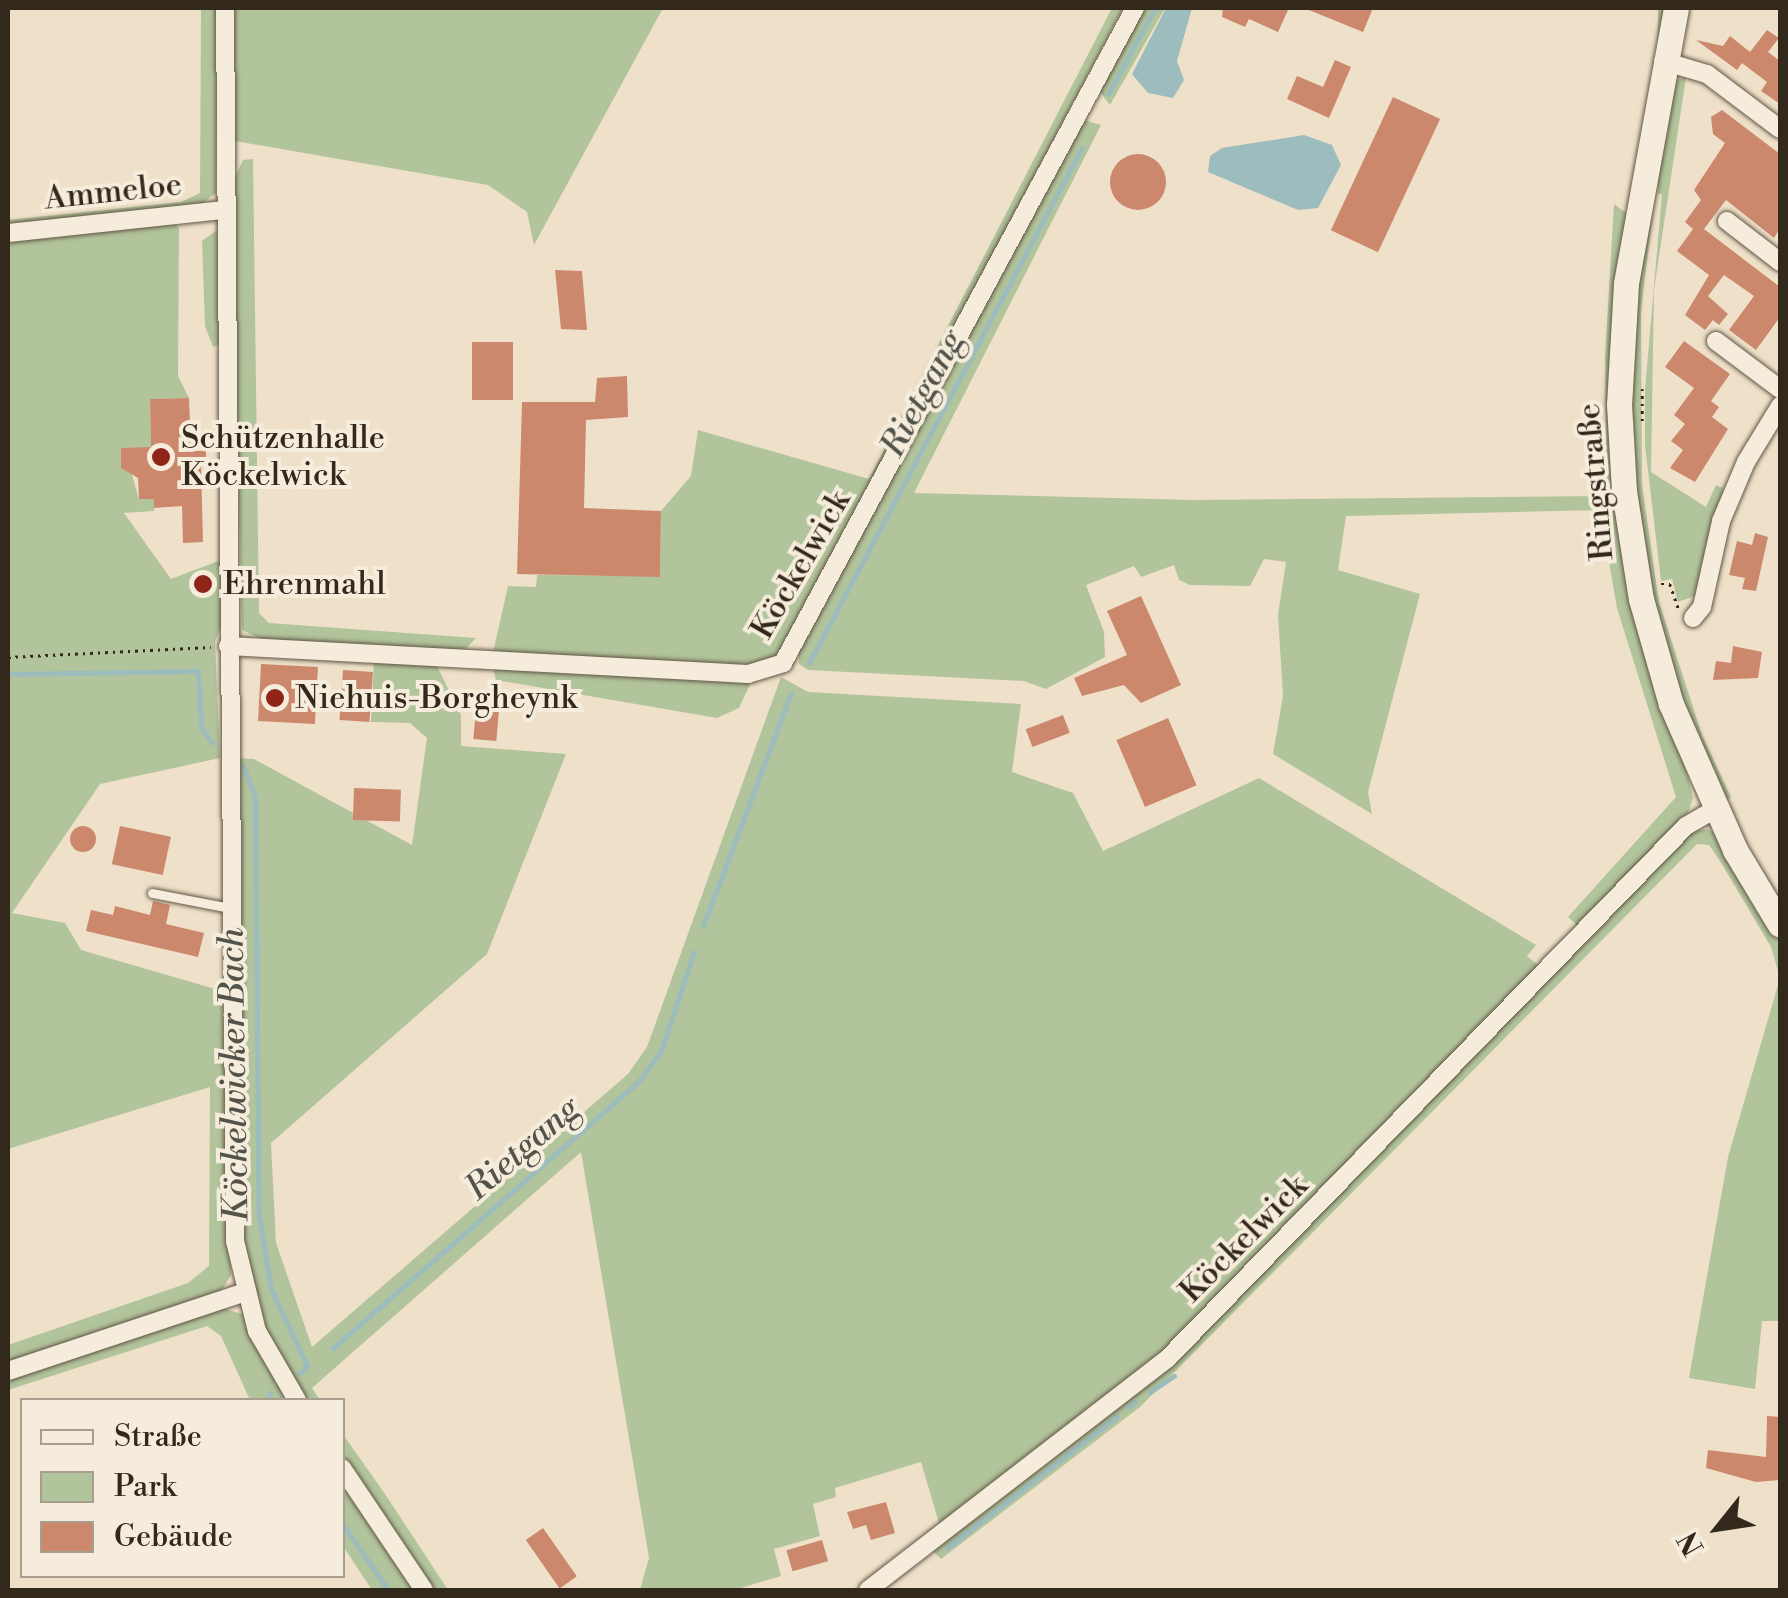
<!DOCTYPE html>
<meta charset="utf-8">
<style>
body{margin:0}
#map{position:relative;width:1788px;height:1598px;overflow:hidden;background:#efe1c9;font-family:"Libre Bodoni",serif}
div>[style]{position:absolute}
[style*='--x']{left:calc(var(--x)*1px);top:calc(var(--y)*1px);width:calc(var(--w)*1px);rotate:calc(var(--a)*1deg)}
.green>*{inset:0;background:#b2c49b;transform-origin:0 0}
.water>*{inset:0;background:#9cbcbe}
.stream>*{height:5px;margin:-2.5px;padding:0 2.5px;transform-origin:2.5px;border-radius:2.5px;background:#9cbcbe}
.building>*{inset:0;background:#cb886d;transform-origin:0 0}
.round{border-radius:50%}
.path>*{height:2.5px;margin-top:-1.25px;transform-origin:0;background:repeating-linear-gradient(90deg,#32281b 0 2.5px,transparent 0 7.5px)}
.roads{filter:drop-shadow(0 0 2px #615646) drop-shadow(0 0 2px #615646)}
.lane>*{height:9px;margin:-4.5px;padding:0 4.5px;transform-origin:4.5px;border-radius:4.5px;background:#f5ecdc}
.street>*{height:18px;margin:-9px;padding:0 9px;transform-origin:9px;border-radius:9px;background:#f5ecdc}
.secondary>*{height:25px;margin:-12.5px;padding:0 12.5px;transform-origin:12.5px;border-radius:12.5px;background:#f5ecdc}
.dots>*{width:28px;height:28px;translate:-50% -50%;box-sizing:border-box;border:5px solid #f5ecdc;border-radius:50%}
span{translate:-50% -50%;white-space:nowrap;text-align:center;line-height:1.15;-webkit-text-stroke:8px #f5ecdc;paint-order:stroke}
.street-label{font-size:32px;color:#32281b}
.poi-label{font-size:32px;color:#32281b}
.left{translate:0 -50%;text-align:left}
.water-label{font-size:35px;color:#52544c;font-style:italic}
.frame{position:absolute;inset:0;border:10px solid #32281b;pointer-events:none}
.legend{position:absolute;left:20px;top:1398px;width:325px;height:180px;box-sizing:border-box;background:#f5ecdc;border:2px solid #a79e8f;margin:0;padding:12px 18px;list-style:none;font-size:30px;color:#32281b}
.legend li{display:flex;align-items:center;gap:20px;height:50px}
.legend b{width:50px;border:2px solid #a79e8f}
.north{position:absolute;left:1668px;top:1478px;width:100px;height:100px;-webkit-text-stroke:8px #f5ecdc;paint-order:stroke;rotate:240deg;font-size:28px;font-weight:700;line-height:40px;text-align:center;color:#32281b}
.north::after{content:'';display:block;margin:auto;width:35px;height:45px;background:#32281b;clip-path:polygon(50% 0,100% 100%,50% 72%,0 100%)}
</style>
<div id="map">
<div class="green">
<div style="clip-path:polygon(201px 8px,217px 8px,216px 193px,195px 209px,8px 229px,8px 220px,181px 202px,200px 193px)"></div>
<div style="clip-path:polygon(231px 8px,663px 8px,534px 245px,527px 212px,488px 185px,235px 141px)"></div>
<div style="clip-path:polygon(1112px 8px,1123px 8px,779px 659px,749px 669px,492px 657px,508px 586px,536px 587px,537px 575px,660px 576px,661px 511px,691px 476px,698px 430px,869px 479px)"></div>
<div style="clip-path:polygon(1140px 8px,1165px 8px,1110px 105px,1097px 88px)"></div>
<div style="left:1658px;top:8px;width:9px;height:186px"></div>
<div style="clip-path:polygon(1686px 77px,1654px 290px,1651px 472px,1706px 507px,1716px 485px,1723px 488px,1723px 501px,1698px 595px,1678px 602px,1672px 579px,1661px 581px,1645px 445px,1645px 389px,1669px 114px,1677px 80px)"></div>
<div style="clip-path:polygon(1080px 119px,1101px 125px,914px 493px,1193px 500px,1607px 496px,1605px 357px,1614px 204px,1626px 213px,1612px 459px,1693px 798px,1688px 813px,1579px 927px,1568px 917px,1676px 797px,1617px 608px,1600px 510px,1346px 516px,1338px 570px,1420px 594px,1368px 792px,1372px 814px,1273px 754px,1283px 696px,1278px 615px,1286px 562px,1264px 559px,1250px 586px,1190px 585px,1179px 580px,1174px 565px,1141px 577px,1134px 566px,1086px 585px,1104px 632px,1105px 657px,1046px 689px,1024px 681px,808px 670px,799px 664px,799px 651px)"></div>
<div style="clip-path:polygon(1663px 128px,1641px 311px,1642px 484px,1659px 602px,1702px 735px,1731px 797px,1725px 802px,1685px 720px,1651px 607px,1630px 462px,1629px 339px)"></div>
<div style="clip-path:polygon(253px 159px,259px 613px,269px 623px,476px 638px,462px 653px,268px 642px,242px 630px,232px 183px,243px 160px)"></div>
<div style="clip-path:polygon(171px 221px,179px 228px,178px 376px,189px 398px,150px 399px,151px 447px,130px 468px,139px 499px,154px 499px,154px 511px,124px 513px,171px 579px,221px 560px,221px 627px,215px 642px,220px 758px,100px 784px,12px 913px,65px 923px,81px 950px,222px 991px,231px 1275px,219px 1295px,8px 1366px,8px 1345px,188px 1283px,209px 1266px,210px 1087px,8px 1149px,8px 238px)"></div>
<div style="clip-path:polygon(217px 230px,222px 343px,213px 347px,205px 326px,202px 241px)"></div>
<div style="clip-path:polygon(374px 659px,436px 664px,461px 715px,461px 746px,566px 754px,487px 954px,271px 1143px,276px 1243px,312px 1347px,628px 1074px,647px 1047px,781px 677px,808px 692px,1021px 704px,1012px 772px,1073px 793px,1103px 851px,1259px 778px,1536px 945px,1527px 956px,1539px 966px,1158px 1361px,875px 1581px,871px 1577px,939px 1523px,921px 1462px,835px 1488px,836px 1497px,813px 1504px,820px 1536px,774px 1549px,781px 1576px,734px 1590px,640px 1590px,649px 1558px,581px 1152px,312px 1388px,320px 1400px,305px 1400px,270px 1344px,244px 1264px,234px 758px,254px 759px,412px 845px,427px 738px,410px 723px,371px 722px)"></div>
<div style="clip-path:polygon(492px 665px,752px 680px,739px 708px,717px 718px,496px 680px)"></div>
<div style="clip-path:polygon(1707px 829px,1716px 833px,1780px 940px,1780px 1321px,1762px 1321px,1755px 1389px,1689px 1378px,1728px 1157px,1780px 978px,1771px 947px,1720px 861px,1709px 845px,1697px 844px,1140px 1407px,941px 1559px,933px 1551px,1168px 1365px,1692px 831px)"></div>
<div style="clip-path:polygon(218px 1307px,242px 1314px,288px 1400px,250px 1400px,221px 1336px,207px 1326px,8px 1390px,8px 1376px)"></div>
<div style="clip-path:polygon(342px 1433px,385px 1494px,448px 1590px,433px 1590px,343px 1456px)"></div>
<div style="clip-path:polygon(343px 1483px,415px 1590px,372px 1590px,343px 1546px)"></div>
</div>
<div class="water">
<div style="clip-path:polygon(1166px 8px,1192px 8px,1177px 61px,1184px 80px,1173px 98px,1148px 93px,1132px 74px)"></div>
<div style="clip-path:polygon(1304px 135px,1332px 145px,1341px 165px,1318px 208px,1298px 210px,1208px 172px,1210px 156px,1222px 148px)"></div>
</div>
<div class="stream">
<div style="--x:1108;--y:94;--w:98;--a:-61.3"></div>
<div style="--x:809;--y:663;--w:582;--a:-62.11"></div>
<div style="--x:8;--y:674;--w:190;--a:-0.9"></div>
<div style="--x:198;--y:671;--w:56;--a:86.9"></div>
<div style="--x:201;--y:727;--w:19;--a:55"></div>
<div style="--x:243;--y:766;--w:31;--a:68"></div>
<div style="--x:255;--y:795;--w:422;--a:89.5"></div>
<div style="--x:259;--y:1217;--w:73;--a:80.5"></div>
<div style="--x:271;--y:1289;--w:85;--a:64.9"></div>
<div style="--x:307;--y:1366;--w:10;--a:135"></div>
<div style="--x:703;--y:926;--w:249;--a:-69.3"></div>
<div style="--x:333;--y:1348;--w:405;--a:-41.1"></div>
<div style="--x:638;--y:1082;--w:39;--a:-53"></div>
<div style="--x:661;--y:1051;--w:104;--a:-71.6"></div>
<div style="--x:1150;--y:1392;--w:29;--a:-34"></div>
<div style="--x:268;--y:1400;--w:7;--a:-74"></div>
<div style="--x:1129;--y:1407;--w:8;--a:-40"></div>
<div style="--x:342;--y:1523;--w:81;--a:55.5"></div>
<div style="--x:947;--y:1548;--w:215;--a:-37.8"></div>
</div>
<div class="building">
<div style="clip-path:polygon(1223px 8px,1289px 8px,1278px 32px,1249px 19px,1245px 27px,1222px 17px)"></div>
<div style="clip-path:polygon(1304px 8px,1373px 8px,1363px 32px)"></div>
<div style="clip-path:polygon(1767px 30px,1779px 38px,1768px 52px,1780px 61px,1780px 104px,1761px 91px,1767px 82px,1742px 63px,1737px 70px,1696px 40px,1723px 46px,1730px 36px,1750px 52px)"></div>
<div style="clip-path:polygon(1335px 60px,1351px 67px,1329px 118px,1287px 99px,1297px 76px,1323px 87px)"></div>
<div style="left:1393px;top:97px;width:52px;height:147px;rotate:25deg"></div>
<div style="clip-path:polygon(1722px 110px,1780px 154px,1780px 228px,1774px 238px,1726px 200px,1704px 229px,1780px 287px,1780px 317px,1756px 350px,1729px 330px,1754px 296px,1724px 275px,1708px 296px,1728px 314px,1719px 325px,1713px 320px,1705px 330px,1685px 315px,1709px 275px,1677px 251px,1693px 229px,1685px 222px,1701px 200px,1694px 190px,1725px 143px,1713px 134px,1711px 117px)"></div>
<div class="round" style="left:1110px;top:154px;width:56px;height:56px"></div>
<div style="clip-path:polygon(555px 270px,582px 271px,587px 330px,561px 329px)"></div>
<div style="clip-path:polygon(1684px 341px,1730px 374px,1711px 401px,1719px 407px,1712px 417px,1728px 429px,1695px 482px,1670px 468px,1683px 450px,1671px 441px,1685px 424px,1674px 415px,1694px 388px,1665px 367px)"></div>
<div style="left:472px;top:342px;width:41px;height:58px"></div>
<div style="clip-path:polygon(627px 376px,628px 417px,586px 420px,584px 508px,661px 511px,660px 577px,517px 574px,522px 402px,595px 402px,597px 378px)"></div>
<div style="clip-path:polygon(189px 398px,191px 451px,206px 451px,206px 464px,201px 464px,203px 542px,183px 543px,182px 506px,154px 508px,154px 499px,139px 499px,138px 478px,121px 468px,121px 448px,151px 447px,150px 399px)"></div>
<div style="clip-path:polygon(1755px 533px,1768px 537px,1756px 591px,1742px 589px,1745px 578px,1729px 575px,1737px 541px,1752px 545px)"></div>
<div style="clip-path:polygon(1141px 596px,1181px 685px,1141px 703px,1124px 685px,1082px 696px,1074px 678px,1127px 655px,1107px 611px)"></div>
<div style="clip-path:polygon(1733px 646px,1762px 652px,1758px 678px,1713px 680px,1716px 661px,1731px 663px)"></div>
<div style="left:261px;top:664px;width:57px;height:57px;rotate:3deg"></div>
<div style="left:343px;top:670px;width:30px;height:50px;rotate:4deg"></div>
<div style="left:476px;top:709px;width:23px;height:30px;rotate:5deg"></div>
<div style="left:1063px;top:715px;width:19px;height:40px;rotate:69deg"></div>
<div style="left:1168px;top:718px;width:73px;height:56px;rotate:67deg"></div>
<div style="left:354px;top:788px;width:47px;height:32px;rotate:2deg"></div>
<div class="round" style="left:70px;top:826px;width:26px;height:26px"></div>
<div style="left:120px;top:826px;width:52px;height:39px;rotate:12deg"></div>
<div style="clip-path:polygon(153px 901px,170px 905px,166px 924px,204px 933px,198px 957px,86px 931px,91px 910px,113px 915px,115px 906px,150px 915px)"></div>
<div style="clip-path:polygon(1767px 1416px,1780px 1417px,1780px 1480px,1756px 1482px,1706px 1468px,1708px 1450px,1766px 1457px)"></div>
<div style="clip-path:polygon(886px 1502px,895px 1533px,871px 1540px,866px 1525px,853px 1529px,847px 1512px)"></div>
<div style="left:543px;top:1528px;width:59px;height:21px;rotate:55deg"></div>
<div style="left:822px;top:1540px;width:22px;height:37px;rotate:74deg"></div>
</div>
<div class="path">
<div style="--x:1642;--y:421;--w:32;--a:-90"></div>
<div style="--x:1661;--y:584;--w:9;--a:0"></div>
<div style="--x:1670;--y:584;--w:28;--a:71"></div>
<div style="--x:8;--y:657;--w:203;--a:-2.8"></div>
</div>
<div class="roads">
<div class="lane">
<div style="--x:152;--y:893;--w:79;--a:10.9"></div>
</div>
<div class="street">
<div style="--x:225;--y:8;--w:1233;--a:89.54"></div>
<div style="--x:235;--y:1241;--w:93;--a:76.3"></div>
<div style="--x:257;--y:1331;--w:80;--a:59.9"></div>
<div style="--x:1663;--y:61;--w:46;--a:16.5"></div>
<div style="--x:1707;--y:74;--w:91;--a:37"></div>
<div style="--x:1727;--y:221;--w:67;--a:37.7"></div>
<div style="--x:8;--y:233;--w:218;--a:-6.1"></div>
<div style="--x:1716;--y:341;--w:80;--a:36.9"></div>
<div style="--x:1693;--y:618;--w:14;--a:-51"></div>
<div style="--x:1702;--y:607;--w:88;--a:-77.5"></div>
<div style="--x:1721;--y:521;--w:64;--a:-67"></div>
<div style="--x:1746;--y:462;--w:66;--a:-58.7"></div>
<div style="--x:228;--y:646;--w:521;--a:3.08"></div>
<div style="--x:748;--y:674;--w:37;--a:-17"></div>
<div style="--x:783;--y:663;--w:744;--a:-61.75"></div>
<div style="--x:8;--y:1371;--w:248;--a:-18.4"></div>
<div style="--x:342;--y:1468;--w:147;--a:56.1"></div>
<div style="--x:868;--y:1590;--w:378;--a:-37.7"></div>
<div style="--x:1167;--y:1359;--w:744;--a:-45.76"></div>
<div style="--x:1686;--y:826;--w:34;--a:-30"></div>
</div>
<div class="secondary">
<div style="--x:1676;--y:8;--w:280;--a:100.3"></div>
<div style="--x:1626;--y:284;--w:120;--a:93.3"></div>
<div style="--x:1619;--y:404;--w:87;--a:86.7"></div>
<div style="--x:1624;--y:491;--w:109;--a:81.1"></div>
<div style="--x:1641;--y:599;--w:109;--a:74.1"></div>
<div style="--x:1671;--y:704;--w:159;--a:66.3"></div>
<div style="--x:1735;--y:850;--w:87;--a:59"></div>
</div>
</div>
<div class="dots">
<div style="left:161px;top:457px;background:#8f2418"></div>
<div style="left:203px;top:584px;background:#8f2418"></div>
<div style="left:275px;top:698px;background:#8f2418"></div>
</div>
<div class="street-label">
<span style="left:113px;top:192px;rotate:-6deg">Ammeloe</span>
<span style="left:1596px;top:482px;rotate:-95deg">Ringstraße</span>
<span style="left:801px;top:565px;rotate:-60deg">Köckelwick</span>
<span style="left:1244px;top:1239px;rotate:-45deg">Köckelwick</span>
</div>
<div class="poi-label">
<span class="left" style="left:181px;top:457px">Schützenhalle<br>Köckelwick</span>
<span class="left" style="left:223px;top:584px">Ehrenmahl</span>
<span class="left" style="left:295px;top:698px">Niehuis-Borgheynk</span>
</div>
<div class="water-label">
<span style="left:923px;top:394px;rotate:-62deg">Rietgang</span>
<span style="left:235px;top:1075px;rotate:-91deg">Köckelwicker Bach</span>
<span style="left:523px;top:1149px;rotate:-41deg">Rietgang</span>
</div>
<div class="frame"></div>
<ul class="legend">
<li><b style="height:12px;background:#f5ecdc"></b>Straße</li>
<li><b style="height:28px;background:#b2c49b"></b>Park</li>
<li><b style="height:28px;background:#cb886d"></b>Gebäude</li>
</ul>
<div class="north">N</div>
</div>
